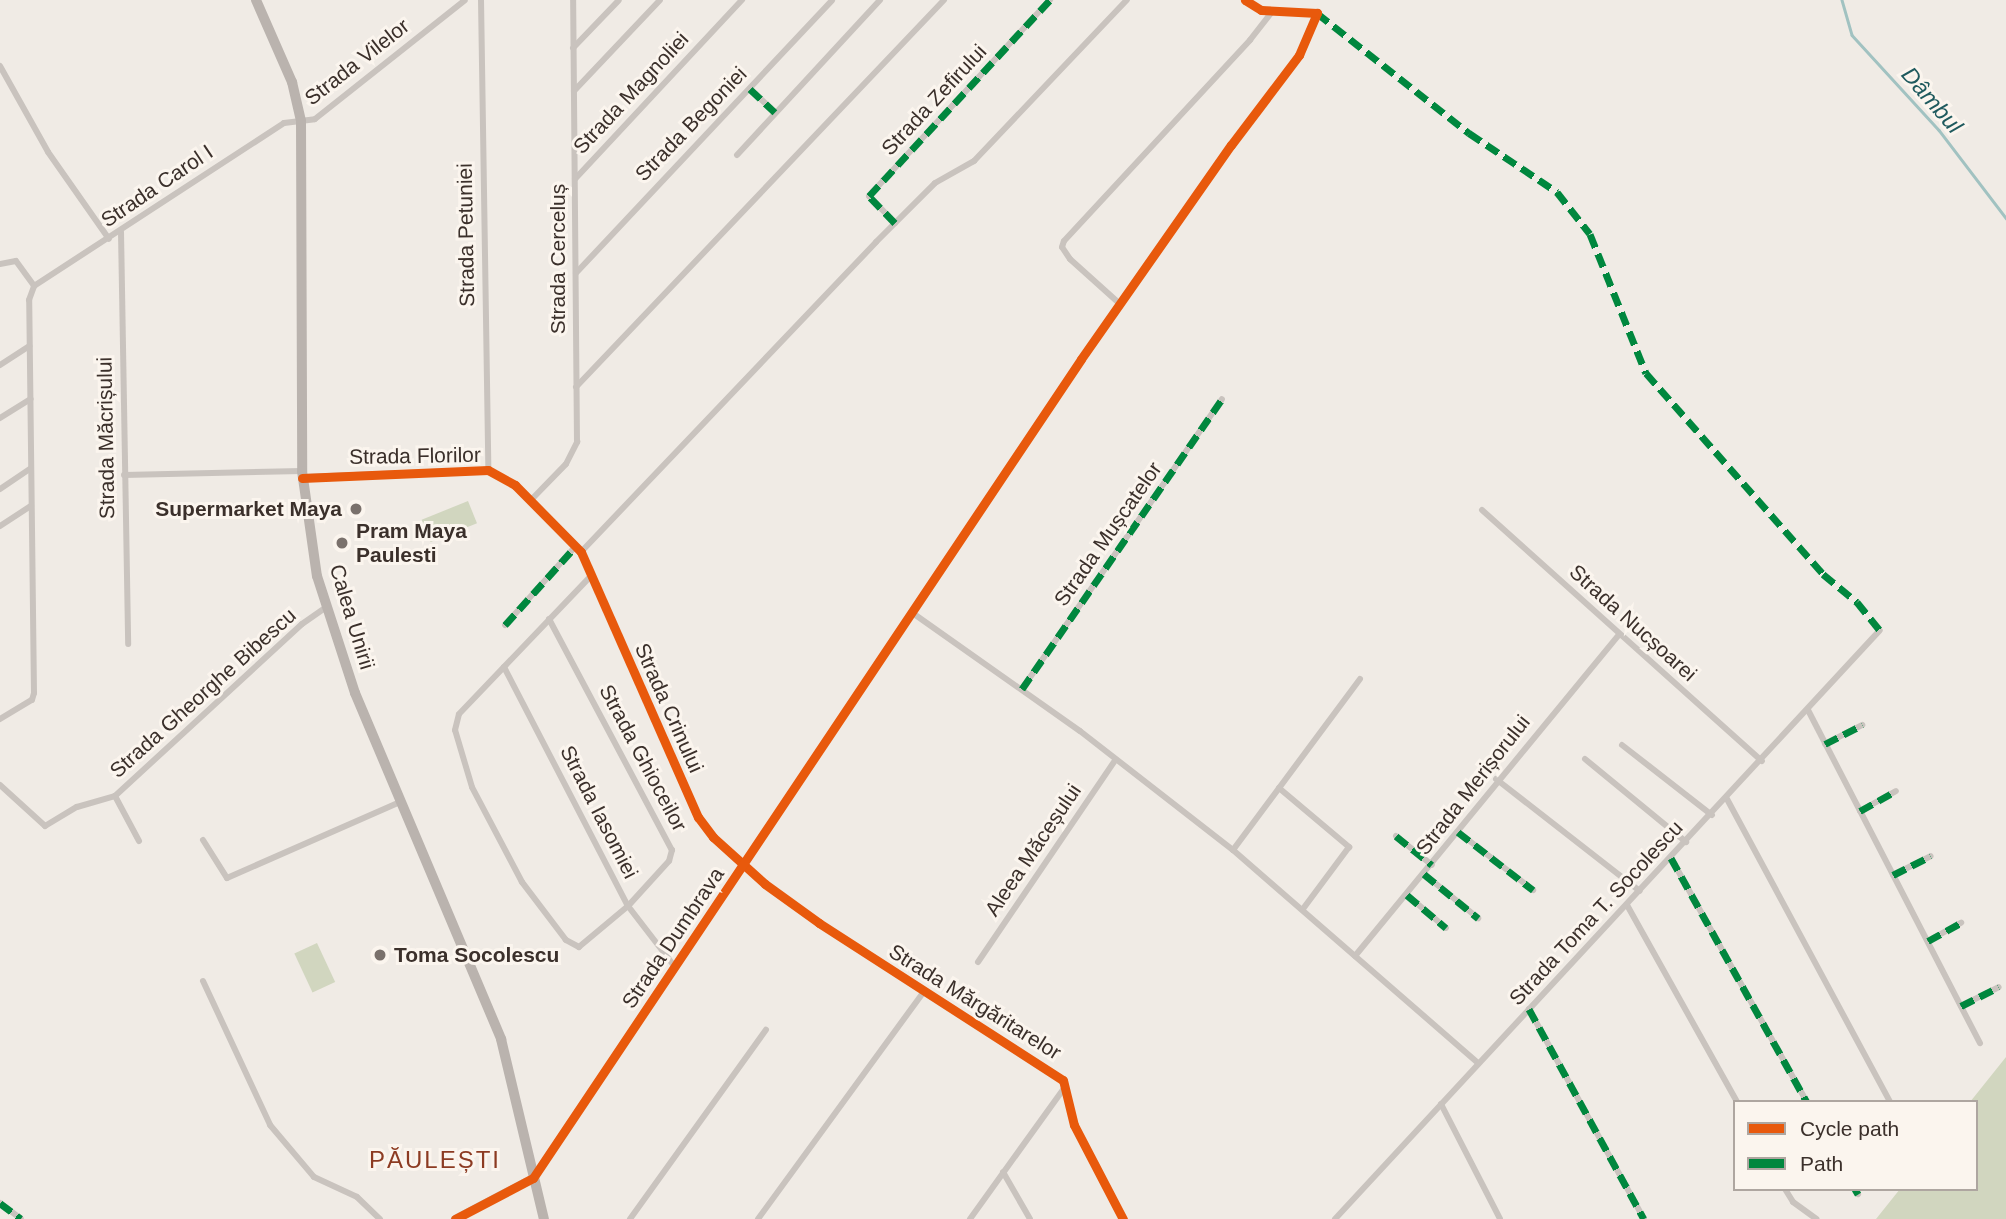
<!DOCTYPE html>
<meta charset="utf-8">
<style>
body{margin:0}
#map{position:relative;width:2006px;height:1219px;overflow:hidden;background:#f0ebe5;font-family:Arial,sans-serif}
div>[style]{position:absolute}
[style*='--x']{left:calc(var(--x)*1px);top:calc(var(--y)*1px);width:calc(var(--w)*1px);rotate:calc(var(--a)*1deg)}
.green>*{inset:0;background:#d1d6bf;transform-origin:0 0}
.stream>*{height:2.5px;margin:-1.25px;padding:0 1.25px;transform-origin:1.25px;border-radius:1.25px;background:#a1c2c1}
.minor>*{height:6px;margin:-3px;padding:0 3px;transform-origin:3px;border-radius:3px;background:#c9c3be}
.tertiary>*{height:8px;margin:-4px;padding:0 4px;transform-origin:4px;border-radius:4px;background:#c9c3be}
.secondary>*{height:10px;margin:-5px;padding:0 5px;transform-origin:5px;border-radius:5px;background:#bab3ae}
.quiet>*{height:7px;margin-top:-3.5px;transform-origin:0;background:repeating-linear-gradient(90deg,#00873e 0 14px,transparent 0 21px)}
.cycleway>*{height:9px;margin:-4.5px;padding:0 4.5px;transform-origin:4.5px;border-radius:4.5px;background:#e8590c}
.dots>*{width:19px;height:19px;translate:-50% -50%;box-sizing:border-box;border:4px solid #fbf5ee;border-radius:50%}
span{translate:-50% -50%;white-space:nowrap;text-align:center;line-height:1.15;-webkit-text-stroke:6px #fbf5ee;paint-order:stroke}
.street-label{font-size:21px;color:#3b302b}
.poi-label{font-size:21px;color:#3b302b;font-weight:700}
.right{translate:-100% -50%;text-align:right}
.left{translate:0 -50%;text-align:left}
.water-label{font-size:23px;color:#1f5a5e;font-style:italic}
.quarter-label{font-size:24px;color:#8c3b22;letter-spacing:2px}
.legend{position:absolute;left:1733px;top:1100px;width:245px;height:91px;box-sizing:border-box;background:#fbf5ee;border:2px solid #aea6a0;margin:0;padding:9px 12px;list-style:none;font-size:21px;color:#3b302b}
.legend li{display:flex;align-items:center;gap:14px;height:35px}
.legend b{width:35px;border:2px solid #aea6a0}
</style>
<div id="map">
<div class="green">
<div style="left:468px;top:501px;width:24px;height:50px;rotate:68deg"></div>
<div style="left:317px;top:943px;width:43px;height:25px;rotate:65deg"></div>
<div style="clip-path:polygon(2006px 1057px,2006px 1219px,1876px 1219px,1900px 1189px,1976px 1189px,1976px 1102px,1970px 1102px)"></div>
</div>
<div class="stream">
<div style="--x:1842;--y:0;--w:36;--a:74"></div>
<div style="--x:1852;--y:35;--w:129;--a:47.5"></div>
<div style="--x:1939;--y:130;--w:111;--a:52.7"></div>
</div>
<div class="minor">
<div style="--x:481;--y:0;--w:470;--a:89.1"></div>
<div style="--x:573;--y:48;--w:66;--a:-46.2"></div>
<div style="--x:0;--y:66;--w:98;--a:60.8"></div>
<div style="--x:48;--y:152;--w:106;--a:55"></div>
<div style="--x:750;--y:89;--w:34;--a:43"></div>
<div style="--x:574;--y:91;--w:125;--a:-46.6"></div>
<div style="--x:737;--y:155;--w:211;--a:-47.3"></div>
<div style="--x:575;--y:179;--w:245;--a:-47"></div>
<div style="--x:895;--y:223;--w:37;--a:-134"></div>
<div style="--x:869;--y:196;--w:267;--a:-47.3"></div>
<div style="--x:121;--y:232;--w:412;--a:89"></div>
<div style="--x:0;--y:264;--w:16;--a:-11"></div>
<div style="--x:16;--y:261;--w:31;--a:54"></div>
<div style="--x:576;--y:273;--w:374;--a:-46.8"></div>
<div style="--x:34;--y:286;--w:298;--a:-33.1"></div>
<div style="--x:284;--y:123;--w:31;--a:-7"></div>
<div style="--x:315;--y:119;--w:191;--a:-38.4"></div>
<div style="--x:1120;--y:304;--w:67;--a:-138"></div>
<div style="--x:1070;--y:259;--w:14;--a:-124"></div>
<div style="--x:1062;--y:247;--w:6;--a:-72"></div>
<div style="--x:1064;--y:241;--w:274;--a:-47.2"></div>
<div style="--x:1250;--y:40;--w:36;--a:-52"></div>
<div style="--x:0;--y:365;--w:35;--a:-33"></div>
<div style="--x:576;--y:387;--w:534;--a:-46.44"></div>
<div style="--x:0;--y:418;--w:36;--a:-32"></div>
<div style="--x:124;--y:475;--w:178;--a:-1.3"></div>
<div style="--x:302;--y:477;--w:186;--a:-2.2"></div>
<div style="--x:488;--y:470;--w:31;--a:29"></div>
<div style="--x:515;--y:485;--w:94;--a:45.4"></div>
<div style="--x:581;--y:552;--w:290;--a:66.2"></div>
<div style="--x:698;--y:817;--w:25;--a:53"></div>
<div style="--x:713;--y:837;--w:70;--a:42.1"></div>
<div style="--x:765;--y:884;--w:67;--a:35.8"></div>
<div style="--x:819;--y:923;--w:290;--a:32.8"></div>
<div style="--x:1063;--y:1080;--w:46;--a:76.3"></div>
<div style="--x:1074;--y:1125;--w:106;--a:62.5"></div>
<div style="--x:0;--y:489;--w:36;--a:-34"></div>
<div style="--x:531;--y:500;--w:50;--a:-45.8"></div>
<div style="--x:566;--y:464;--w:25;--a:-63"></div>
<div style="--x:577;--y:442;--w:442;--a:-90.5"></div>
<div style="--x:1482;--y:510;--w:376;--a:41.9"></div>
<div style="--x:0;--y:526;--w:37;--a:-33"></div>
<div style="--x:581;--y:552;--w:428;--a:-46.4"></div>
<div style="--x:876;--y:242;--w:83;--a:-45"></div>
<div style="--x:935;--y:183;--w:45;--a:-29.4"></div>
<div style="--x:974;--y:161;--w:222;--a:-46.5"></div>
<div style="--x:914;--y:614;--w:203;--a:35.2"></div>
<div style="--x:1080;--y:731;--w:194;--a:37.9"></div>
<div style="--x:1233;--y:850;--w:325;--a:41"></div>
<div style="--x:549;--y:619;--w:262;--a:62"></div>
<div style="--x:672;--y:850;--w:11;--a:105"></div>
<div style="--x:669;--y:861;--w:61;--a:132.3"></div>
<div style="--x:628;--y:906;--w:64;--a:140.1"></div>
<div style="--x:579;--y:947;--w:15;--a:-152"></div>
<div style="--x:566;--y:940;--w:73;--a:-127.2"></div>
<div style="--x:522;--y:882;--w:107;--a:-117.8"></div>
<div style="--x:472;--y:787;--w:59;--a:-106.6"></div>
<div style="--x:455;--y:730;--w:16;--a:-76"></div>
<div style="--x:459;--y:714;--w:191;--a:-46.3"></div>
<div style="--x:505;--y:625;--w:106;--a:-48.1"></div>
<div style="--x:504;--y:667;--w:269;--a:62.6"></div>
<div style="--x:628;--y:906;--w:77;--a:52.4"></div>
<div style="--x:1022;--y:689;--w:352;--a:-55.4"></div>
<div style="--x:1808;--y:710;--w:375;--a:62.7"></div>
<div style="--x:0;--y:719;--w:37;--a:-31"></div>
<div style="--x:32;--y:700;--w:7;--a:-74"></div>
<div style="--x:34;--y:693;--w:393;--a:-90.7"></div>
<div style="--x:29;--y:300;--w:15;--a:-70"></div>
<div style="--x:1825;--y:744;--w:42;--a:-27.2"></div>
<div style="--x:1622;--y:745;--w:114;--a:37.9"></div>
<div style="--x:1585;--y:759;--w:131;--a:39.4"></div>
<div style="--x:1496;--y:779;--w:182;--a:37.9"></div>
<div style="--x:0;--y:785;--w:61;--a:42.3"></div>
<div style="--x:45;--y:826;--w:37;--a:-31"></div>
<div style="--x:77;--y:807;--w:40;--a:-16"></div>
<div style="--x:115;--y:796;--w:254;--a:-42.6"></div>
<div style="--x:302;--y:624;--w:28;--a:-35"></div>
<div style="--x:1279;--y:788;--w:92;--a:40.1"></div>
<div style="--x:1349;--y:847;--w:77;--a:126.6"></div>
<div style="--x:115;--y:796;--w:51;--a:61.9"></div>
<div style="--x:1727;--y:799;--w:344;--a:61.7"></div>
<div style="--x:1860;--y:811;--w:41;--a:-29.1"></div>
<div style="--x:1458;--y:832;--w:95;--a:37.7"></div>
<div style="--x:1396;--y:836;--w:46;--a:38.9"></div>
<div style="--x:203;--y:840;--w:45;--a:57.7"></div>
<div style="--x:227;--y:878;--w:189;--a:-23.7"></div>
<div style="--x:1233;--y:850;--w:213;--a:-53.4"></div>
<div style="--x:1671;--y:858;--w:279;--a:60.9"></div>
<div style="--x:1424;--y:874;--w:70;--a:39.2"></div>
<div style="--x:1893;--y:875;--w:42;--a:-26.6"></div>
<div style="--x:1407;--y:895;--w:51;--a:40.2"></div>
<div style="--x:1627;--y:905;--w:226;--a:60.8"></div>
<div style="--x:1928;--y:941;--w:38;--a:-29"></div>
<div style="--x:1355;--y:956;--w:414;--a:-50.6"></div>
<div style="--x:978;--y:962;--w:245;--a:-55.8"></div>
<div style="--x:203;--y:981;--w:159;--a:65"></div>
<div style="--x:270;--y:1125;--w:68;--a:49.8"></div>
<div style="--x:314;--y:1177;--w:47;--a:24.9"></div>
<div style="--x:357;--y:1197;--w:32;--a:44"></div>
<div style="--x:1961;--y:1006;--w:42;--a:-26.6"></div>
<div style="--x:1529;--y:1009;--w:239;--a:61.3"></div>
<div style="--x:1441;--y:1104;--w:129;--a:62.8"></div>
<div style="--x:1003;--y:1172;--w:54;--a:60.1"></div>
<div style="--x:534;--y:1176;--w:983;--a:-56.2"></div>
<div style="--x:1081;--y:359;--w:261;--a:-55"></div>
<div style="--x:1231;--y:145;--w:113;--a:-52.9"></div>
<div style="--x:1299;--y:55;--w:46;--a:-66.8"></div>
<div style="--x:1317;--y:13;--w:56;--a:-176.9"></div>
<div style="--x:1261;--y:10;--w:19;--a:-148"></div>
<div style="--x:1785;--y:1189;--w:15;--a:58"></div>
<div style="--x:1793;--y:1202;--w:29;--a:36"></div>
<div style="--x:1855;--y:1189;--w:6;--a:59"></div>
<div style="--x:0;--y:1203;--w:26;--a:37"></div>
<div style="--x:630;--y:1219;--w:233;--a:-54.3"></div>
<div style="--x:758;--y:1219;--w:282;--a:-53.9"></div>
<div style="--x:970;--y:1219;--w:163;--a:-54.3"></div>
<div style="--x:1335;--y:1219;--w:802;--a:-47.22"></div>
</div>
<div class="tertiary">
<div style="--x:455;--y:1219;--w:88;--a:-27.7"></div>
</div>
<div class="secondary">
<div style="--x:256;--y:0;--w:90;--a:66.3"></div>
<div style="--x:292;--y:82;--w:40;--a:77"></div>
<div style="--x:301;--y:121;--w:350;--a:89.8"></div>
<div style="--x:302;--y:471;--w:106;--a:81.9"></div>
<div style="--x:317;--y:576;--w:123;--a:72"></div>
<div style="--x:355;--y:693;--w:376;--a:67.1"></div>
<div style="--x:501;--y:1039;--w:185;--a:76.6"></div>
</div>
<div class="quiet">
<div style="--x:1317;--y:13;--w:194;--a:38.3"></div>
<div style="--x:1469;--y:133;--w:106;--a:33.8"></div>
<div style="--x:1557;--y:192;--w:53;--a:51.8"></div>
<div style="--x:1590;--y:234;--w:150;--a:68.1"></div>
<div style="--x:1646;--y:373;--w:268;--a:48.6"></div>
<div style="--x:1823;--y:574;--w:44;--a:39.5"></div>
<div style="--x:1857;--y:602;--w:36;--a:51"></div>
<div style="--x:750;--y:89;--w:34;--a:43"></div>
<div style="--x:895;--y:223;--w:37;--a:-134"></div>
<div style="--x:869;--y:196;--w:267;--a:-47.3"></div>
<div style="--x:505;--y:625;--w:106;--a:-48.1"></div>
<div style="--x:1022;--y:689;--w:352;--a:-55.4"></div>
<div style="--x:1825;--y:744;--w:42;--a:-27.2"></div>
<div style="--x:1860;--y:811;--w:41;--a:-29.1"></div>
<div style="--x:1458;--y:832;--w:95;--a:37.7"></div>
<div style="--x:1396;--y:836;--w:46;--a:38.9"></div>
<div style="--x:1671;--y:858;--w:279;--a:60.9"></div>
<div style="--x:1424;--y:874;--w:70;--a:39.2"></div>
<div style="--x:1893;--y:875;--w:42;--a:-26.6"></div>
<div style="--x:1407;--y:895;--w:51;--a:40.2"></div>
<div style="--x:1928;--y:941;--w:38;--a:-29"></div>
<div style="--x:1961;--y:1006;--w:42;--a:-26.6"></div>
<div style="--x:1529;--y:1009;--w:239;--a:61.3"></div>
<div style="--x:1855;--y:1189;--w:6;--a:59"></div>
<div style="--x:0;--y:1203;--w:26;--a:37"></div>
</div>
<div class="cycleway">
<div style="--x:302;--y:478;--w:186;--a:-2.5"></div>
<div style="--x:488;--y:470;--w:31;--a:29"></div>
<div style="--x:515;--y:485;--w:94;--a:45.4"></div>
<div style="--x:581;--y:552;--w:290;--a:66.2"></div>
<div style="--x:698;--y:817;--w:25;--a:53"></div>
<div style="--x:713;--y:837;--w:70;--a:42.1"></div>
<div style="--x:765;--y:884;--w:67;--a:35.8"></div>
<div style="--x:819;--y:923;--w:290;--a:32.8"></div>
<div style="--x:1063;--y:1080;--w:46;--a:76.3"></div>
<div style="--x:1074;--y:1125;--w:106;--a:62.5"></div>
<div style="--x:455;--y:1219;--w:88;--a:-27.7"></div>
<div style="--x:533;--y:1178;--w:985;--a:-56.21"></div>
<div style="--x:1081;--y:359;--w:261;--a:-55"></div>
<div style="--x:1231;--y:145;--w:113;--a:-52.9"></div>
<div style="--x:1299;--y:55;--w:46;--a:-66.8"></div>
<div style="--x:1317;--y:13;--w:56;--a:-176.9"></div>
<div style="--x:1261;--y:10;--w:19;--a:-148"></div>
</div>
<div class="dots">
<div style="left:356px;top:509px;background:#7a716c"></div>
<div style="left:342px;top:543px;background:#7a716c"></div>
<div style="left:380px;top:955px;background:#7a716c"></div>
</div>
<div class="street-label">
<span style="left:357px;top:62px;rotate:-38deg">Strada Vilelor</span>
<span style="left:631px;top:93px;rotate:-47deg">Strada Magnoliei</span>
<span style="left:934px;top:100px;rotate:-47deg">Strada Zefirului</span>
<span style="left:691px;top:124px;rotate:-46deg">Strada Begoniei</span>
<span style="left:157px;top:186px;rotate:-34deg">Strada Carol I</span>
<span style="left:466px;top:235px;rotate:-91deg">Strada Petuniei</span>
<span style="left:558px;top:259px;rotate:-90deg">Strada Cerceluș</span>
<span style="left:106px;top:438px;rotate:-91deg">Strada Măcrișului</span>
<span style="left:415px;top:456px;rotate:-1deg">Strada Florilor</span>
<span style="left:1108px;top:534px;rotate:-55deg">Strada Mușcatelor</span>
<span style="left:352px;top:617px;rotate:73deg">Calea Unirii</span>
<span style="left:1633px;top:623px;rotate:42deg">Strada Nucșoarei</span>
<span style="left:203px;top:693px;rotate:-42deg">Strada Gheorghe Bibescu</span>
<span style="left:669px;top:708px;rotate:66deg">Strada Crinului</span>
<span style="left:643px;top:758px;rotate:62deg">Strada Ghioceilor</span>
<span style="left:1473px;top:785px;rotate:-52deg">Strada Merișorului</span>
<span style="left:599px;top:812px;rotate:63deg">Strada Iasomiei</span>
<span style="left:1033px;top:850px;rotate:-56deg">Aleea Măceșului</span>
<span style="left:1596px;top:913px;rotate:-47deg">Strada Toma T. Socolescu</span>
<span style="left:673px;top:938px;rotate:-56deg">Strada Dumbrava</span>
<span style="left:975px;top:1002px;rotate:32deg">Strada Mărgăritarelor</span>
</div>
<div class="poi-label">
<span class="right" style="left:342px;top:509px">Supermarket Maya</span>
<span class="left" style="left:356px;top:543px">Pram Maya<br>Paulesti</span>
<span class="left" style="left:394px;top:955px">Toma Socolescu</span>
</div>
<div class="water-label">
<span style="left:1932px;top:100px;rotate:49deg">Dâmbul</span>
</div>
<div class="quarter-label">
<span style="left:435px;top:1160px">PĂULEȘTI</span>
</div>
<ul class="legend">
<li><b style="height:9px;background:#e8590c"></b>Cycle path</li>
<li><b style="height:9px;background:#00873e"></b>Path</li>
</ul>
</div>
